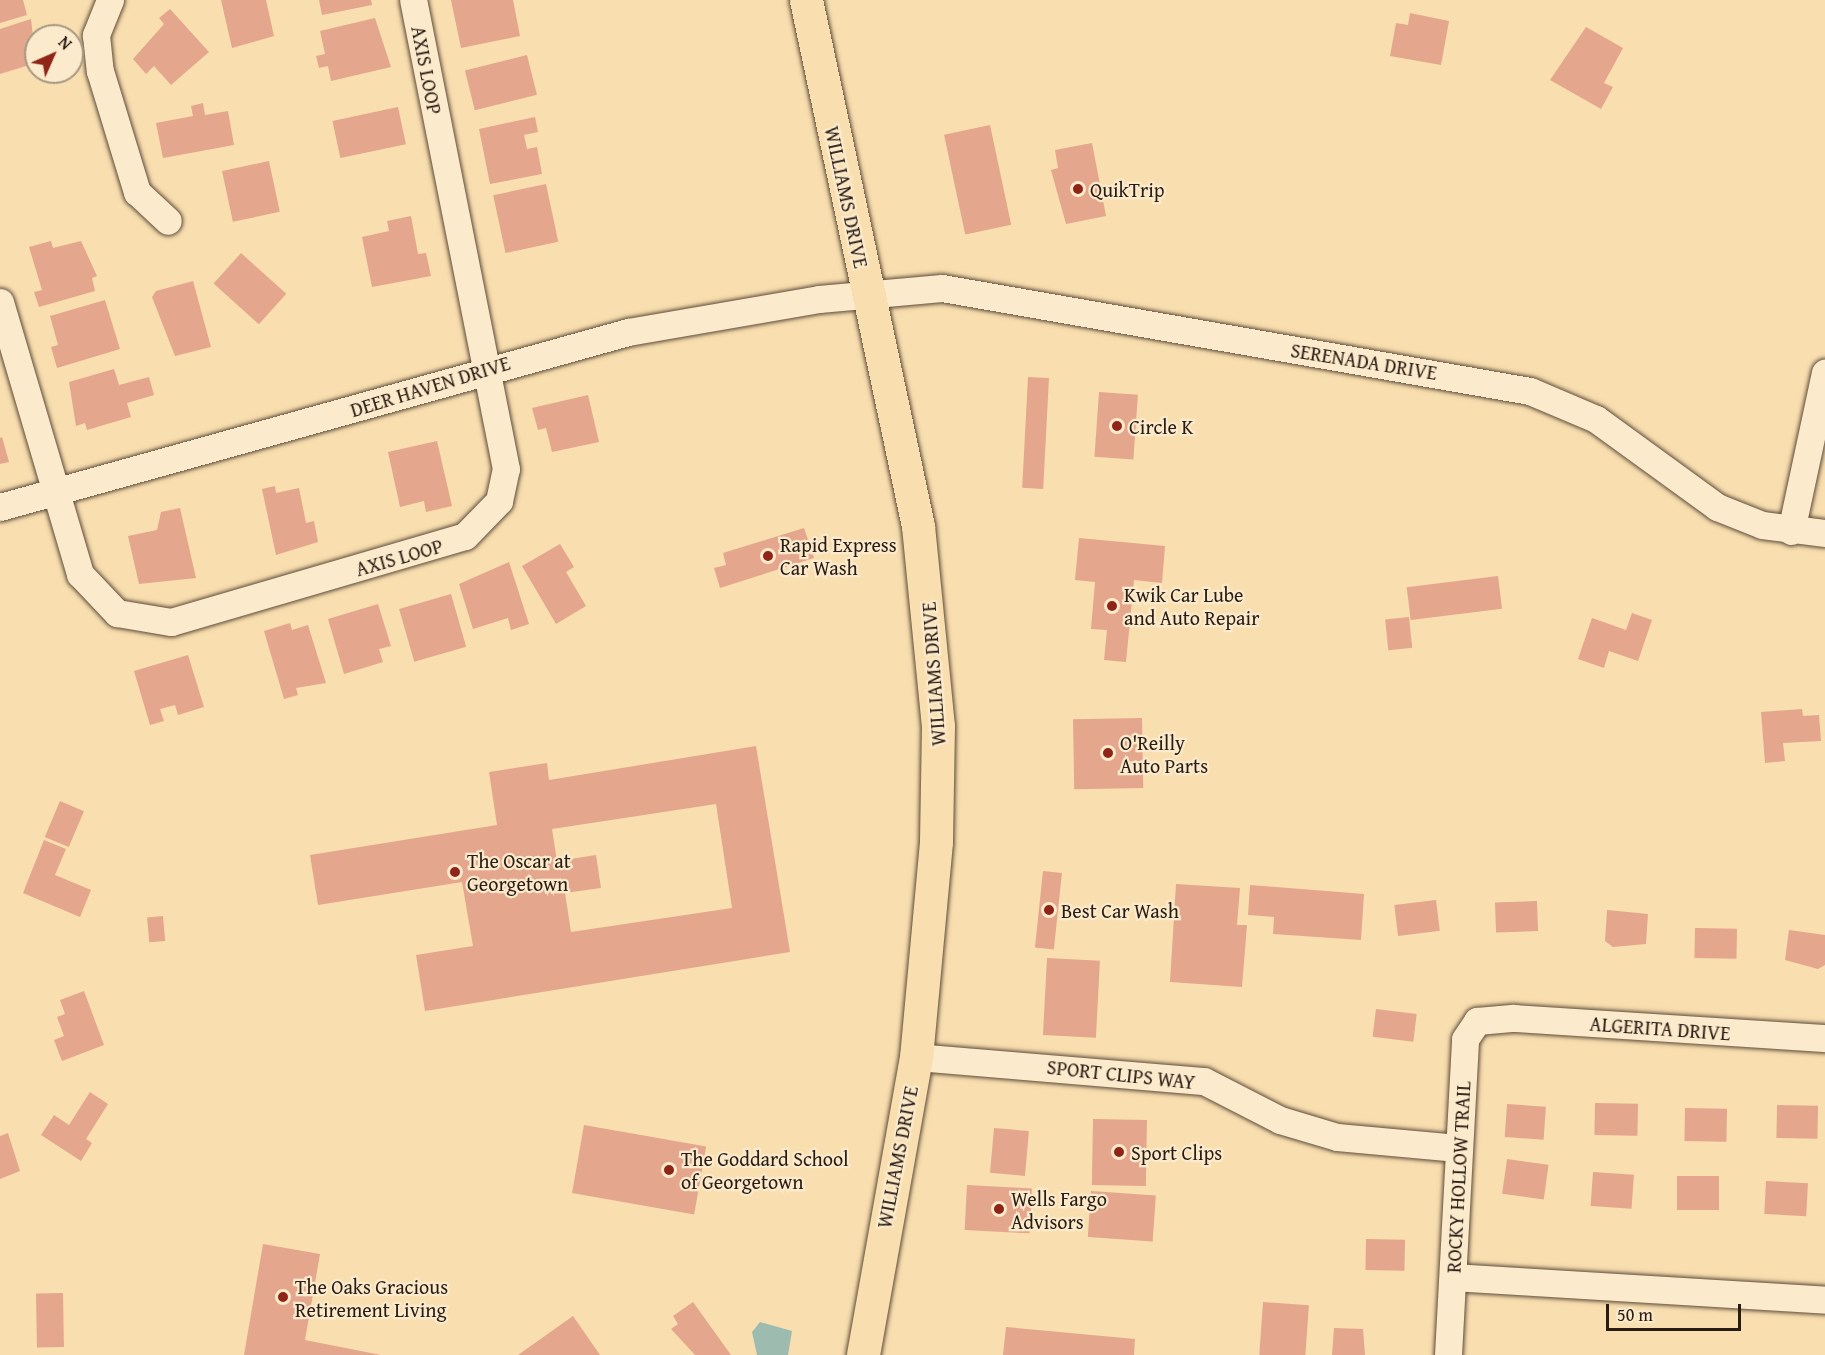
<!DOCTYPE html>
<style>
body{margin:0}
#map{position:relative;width:1825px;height:1355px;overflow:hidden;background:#f9deaf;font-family:"Gentium Book Plus",serif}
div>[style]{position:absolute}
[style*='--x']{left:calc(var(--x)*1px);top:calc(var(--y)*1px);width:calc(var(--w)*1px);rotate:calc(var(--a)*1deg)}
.water>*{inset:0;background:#9ebbb0}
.building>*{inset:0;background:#e4a68c;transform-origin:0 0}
.roads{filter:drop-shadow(0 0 2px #5d4c3b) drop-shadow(0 0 2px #5d4c3b)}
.minor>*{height:27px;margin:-13.5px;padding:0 13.5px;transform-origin:13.5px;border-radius:13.5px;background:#fbeacb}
.major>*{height:33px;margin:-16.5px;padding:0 16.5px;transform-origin:16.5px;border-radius:16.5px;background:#f9deaf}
.dots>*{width:16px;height:16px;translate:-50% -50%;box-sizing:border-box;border:3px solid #fbeacb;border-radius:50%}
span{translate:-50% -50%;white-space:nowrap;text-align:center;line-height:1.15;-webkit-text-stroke:4.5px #fbeacb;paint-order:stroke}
.street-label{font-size:20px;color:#291c14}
.poi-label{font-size:20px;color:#291c14}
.left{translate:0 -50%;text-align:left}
.north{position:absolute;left:24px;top:24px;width:60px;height:60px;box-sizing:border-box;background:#fbeacb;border:2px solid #a79882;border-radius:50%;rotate:45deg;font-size:16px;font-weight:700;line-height:24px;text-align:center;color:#291c14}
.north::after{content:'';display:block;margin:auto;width:21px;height:27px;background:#8f2418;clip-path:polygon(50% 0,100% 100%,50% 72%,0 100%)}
.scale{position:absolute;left:1606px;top:1304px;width:135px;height:27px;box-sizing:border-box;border:3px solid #291c14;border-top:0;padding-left:8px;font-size:18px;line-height:21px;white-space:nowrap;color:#291c14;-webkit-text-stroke:4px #fbeacb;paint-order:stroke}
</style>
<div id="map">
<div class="water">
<div style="clip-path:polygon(760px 1322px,792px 1331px,788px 1355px,757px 1355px,752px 1332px)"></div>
</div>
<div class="building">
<div style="clip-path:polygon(0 0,23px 0,27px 15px,0 23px)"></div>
<div style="clip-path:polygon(221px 0,266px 0,274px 36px,232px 48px)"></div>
<div style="clip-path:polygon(319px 0,371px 0,372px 5px,322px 15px)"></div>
<div style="clip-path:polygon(451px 0,513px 0,520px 36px,461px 48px)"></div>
<div style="clip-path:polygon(170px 9px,209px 52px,171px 85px,154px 66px,146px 74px,133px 59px,164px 24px,159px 18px)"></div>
<div style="clip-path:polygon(1410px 13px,1449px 21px,1441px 65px,1390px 56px,1396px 23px,1408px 25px)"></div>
<div style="clip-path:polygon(375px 18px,391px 67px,331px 81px,328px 66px,319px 68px,316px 56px,325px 54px,320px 31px)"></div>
<div style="clip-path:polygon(31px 19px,36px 63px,0 74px,0 29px)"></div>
<div style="clip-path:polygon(1586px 27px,1623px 48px,1604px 83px,1613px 87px,1601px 109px,1550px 80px)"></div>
<div style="left:527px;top:55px;width:41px;height:64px;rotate:76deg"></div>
<div style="clip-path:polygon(203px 103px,205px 115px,228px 111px,234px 145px,163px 158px,156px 123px,193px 116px,191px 106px)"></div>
<div style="left:398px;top:107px;width:38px;height:67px;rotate:78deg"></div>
<div style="clip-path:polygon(535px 117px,538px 132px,524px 135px,527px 149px,537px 147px,542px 174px,490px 184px,479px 129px)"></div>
<div style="left:990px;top:125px;width:102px;height:47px;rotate:78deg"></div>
<div style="clip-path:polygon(1092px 143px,1106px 216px,1066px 224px,1051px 170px,1058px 168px,1055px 150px)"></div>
<div style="left:269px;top:161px;width:52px;height:48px;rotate:78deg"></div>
<div style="left:546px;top:184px;width:59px;height:54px;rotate:78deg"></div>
<div style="clip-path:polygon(411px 216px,418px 254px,426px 253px,431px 276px,372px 287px,362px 237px,389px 231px,387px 221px)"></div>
<div style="clip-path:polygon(51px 241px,53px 248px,81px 241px,97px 276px,92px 278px,95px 291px,39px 307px,34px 292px,42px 290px,29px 247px)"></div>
<div style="left:241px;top:253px;width:61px;height:41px;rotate:42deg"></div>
<div style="clip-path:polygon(193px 281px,211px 347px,175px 356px,152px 297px,156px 291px)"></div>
<div style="clip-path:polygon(105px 300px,120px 349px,57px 368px,51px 347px,58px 345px,50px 316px)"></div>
<div style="clip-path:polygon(114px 369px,119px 385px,149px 377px,154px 395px,127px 403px,131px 417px,87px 430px,85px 423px,76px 426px,69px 382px)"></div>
<div style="left:1028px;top:377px;width:21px;height:111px;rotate:3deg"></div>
<div style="left:1099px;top:392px;width:39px;height:65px;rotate:4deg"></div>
<div style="clip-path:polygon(588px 395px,599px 442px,552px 452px,546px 428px,538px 430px,532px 408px)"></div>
<div style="clip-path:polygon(2px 437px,9px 462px,0 464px,0 438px)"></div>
<div style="clip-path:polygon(437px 441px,452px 506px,426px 512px,424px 501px,400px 507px,388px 452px)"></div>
<div style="clip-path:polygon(275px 486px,276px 493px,299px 488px,306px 523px,314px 521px,318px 542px,276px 555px,262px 489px)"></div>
<div style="clip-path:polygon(180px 508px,196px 578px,139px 584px,128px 536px,157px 530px,161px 512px)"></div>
<div style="clip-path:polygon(804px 528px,814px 558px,720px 588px,714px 568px,726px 565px,723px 553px)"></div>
<div style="clip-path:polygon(1079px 538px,1165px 546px,1162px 583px,1134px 580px,1126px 662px,1104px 660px,1107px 630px,1091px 629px,1095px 582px,1075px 580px)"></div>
<div style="clip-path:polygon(560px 544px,574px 567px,566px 572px,586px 606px,556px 624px,522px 566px)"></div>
<div style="clip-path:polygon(509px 562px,529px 624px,511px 630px,508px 618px,473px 629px,459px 584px)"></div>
<div style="left:1498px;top:576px;width:33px;height:92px;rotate:83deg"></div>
<div style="left:451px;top:594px;width:55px;height:54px;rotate:74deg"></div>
<div style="clip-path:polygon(378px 604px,391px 646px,379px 649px,383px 662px,344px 674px,328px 619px)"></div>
<div style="clip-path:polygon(1632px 613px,1652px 620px,1638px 661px,1609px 651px,1604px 668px,1578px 659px,1592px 618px,1626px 630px)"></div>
<div style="left:1409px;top:617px;width:31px;height:24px;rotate:84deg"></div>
<div style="clip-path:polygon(290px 623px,292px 630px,308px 625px,326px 683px,296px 688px,298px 695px,284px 699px,264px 631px)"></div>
<div style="clip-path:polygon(188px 655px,204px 707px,178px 715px,175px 705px,160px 709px,164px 721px,150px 725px,134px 671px)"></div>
<div style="clip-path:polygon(1802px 709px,1803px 716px,1819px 715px,1821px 741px,1783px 743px,1785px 761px,1765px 763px,1761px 712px)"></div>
<div style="left:1142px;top:718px;width:70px;height:69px;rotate:89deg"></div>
<div style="clip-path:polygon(evenodd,756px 746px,790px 952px,425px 1011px,416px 955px,473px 946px,462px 882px,318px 905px,310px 855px,497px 825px,489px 772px,547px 763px,549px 780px,756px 746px,716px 804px,732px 908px,571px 932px,565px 893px,601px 888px,596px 855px,557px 861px,552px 829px,716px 804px)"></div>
<div style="left:60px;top:801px;width:26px;height:39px;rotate:23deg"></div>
<div style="clip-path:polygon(44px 840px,66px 849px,55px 875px,91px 890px,80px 917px,23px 893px)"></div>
<div style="left:1043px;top:871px;width:19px;height:77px;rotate:6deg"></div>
<div style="clip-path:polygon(1176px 884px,1240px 888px,1237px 925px,1247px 925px,1242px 987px,1170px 982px)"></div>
<div style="clip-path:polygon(1250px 885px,1364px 894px,1361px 940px,1273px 934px,1274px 917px,1248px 915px)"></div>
<div style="left:1436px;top:900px;width:31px;height:42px;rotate:83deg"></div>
<div style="left:1537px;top:901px;width:30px;height:42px;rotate:88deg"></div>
<div style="clip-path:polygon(1607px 910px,1648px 914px,1646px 944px,1613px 947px,1605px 941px)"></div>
<div style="left:163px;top:916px;width:25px;height:16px;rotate:85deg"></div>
<div style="left:1695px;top:928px;width:42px;height:30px;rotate:1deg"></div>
<div style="clip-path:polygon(1789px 930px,1825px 935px,1825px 965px,1818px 969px,1785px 960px)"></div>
<div style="left:1047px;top:958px;width:53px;height:77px;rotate:3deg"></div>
<div style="clip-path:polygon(84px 991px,104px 1045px,62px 1061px,54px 1040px,64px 1036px,57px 1017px,65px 1014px,60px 1000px)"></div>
<div style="left:1376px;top:1009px;width:41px;height:28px;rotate:7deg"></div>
<div style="clip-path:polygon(90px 1092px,108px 1104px,86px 1139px,92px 1143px,81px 1161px,41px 1135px,54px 1115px,69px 1125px)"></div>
<div style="left:1595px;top:1103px;width:43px;height:32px;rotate:1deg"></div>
<div style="left:1507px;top:1104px;width:39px;height:33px;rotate:4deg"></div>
<div style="left:1777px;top:1105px;width:41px;height:33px;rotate:1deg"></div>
<div style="left:1685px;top:1108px;width:42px;height:33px;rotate:1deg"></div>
<div style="left:1093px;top:1119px;width:54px;height:66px;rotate:1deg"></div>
<div style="left:584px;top:1125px;width:124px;height:69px;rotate:10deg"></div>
<div style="left:994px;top:1128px;width:35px;height:45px;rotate:5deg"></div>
<div style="clip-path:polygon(8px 1133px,20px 1171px,0 1179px,0 1136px)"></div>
<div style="left:1507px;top:1159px;width:42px;height:35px;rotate:8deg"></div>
<div style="left:1593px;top:1172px;width:41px;height:34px;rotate:4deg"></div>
<div style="left:1677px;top:1176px;width:42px;height:34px"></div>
<div style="left:1766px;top:1181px;width:42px;height:33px;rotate:3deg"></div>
<div style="left:967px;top:1185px;width:65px;height:45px;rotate:3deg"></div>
<div style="left:1091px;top:1191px;width:65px;height:46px;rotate:4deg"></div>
<div style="left:1366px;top:1239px;width:39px;height:31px;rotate:1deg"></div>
<div style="clip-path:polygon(263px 1244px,320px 1254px,305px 1340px,381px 1355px,244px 1355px)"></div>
<div style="left:63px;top:1293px;width:54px;height:27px;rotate:89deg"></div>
<div style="clip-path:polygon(693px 1302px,731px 1355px,695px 1355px,671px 1329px,678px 1324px,673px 1316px)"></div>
<div style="left:1263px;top:1302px;width:46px;height:53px;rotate:4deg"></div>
<div style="clip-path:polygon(573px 1316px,600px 1355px,518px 1355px)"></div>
<div style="clip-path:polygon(1006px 1327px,1135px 1339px,1134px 1355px,1003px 1355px)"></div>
<div style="clip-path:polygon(1334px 1328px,1363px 1329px,1365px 1355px,1332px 1355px)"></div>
</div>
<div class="roads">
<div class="minor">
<div style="--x:110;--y:0;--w:38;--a:112"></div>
<div style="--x:96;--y:35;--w:36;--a:84"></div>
<div style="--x:100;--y:71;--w:127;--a:73"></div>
<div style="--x:137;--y:192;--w:42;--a:43.1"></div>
<div style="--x:0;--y:302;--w:284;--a:73.6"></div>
<div style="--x:80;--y:574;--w:54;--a:46.5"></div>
<div style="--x:117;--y:613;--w:55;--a:9.5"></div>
<div style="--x:171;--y:622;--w:306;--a:-16.3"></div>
<div style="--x:465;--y:536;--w:49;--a:-45.8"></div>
<div style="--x:499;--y:501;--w:33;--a:-78"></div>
<div style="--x:506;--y:469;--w:478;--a:-101.2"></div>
<div style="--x:0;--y:507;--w:652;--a:-15.57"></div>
<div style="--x:628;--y:332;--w:194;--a:-9.8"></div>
<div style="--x:819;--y:299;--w:123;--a:-5.1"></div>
<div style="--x:942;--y:288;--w:597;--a:9.94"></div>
<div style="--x:1530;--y:391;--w:72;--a:23"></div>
<div style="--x:1596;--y:419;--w:150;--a:36"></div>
<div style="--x:1717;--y:507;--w:48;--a:21.8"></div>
<div style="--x:1762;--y:525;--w:64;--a:7.2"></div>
<div style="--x:1791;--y:531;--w:162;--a:-77.9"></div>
<div style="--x:916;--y:1057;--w:289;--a:4.8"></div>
<div style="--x:1204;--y:1081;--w:85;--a:27.2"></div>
<div style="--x:1280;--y:1120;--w:59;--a:16.6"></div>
<div style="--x:1337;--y:1137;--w:121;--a:5.2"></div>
<div style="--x:1453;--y:1277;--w:373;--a:3.5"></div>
<div style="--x:1448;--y:1355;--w:316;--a:-86.9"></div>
<div style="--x:1465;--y:1039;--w:22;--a:-56"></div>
<div style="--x:1477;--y:1021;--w:37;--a:-5"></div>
<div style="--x:1514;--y:1018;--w:312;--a:3.7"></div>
</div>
<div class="major">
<div style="--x:806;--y:0;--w:538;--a:77.98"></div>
<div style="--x:918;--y:526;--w:201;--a:84.3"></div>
<div style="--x:938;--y:726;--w:116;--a:91"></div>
<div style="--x:936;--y:842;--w:216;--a:95.3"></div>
<div style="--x:916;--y:1057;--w:303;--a:100.1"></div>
</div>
</div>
<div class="dots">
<div style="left:1078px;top:189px;background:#8f2418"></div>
<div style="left:1117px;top:426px;background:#8f2418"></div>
<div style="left:768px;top:556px;background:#8f2418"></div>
<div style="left:1112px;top:606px;background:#8f2418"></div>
<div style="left:1108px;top:753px;background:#8f2418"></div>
<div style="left:455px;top:872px;background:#8f2418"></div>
<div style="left:1049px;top:910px;background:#8f2418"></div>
<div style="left:1119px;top:1152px;background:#8f2418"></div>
<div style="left:669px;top:1170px;background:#8f2418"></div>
<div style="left:999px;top:1209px;background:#8f2418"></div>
<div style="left:283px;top:1297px;background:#8f2418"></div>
</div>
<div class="street-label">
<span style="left:427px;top:70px;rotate:79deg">AXIS LOOP</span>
<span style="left:847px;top:197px;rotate:78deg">WILLIAMS DRIVE</span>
<span style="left:1364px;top:361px;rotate:9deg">SERENADA DRIVE</span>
<span style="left:430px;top:386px;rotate:-17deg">DEER HAVEN DRIVE</span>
<span style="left:399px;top:557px;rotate:-16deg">AXIS LOOP</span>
<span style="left:933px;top:674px;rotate:-94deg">WILLIAMS DRIVE</span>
<span style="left:1660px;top:1028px;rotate:4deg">ALGERITA DRIVE</span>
<span style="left:1121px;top:1074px;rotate:6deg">SPORT CLIPS WAY</span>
<span style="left:897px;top:1157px;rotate:-79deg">WILLIAMS DRIVE</span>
<span style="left:1458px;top:1177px;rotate:-87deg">ROCKY HOLLOW TRAIL</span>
</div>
<div class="poi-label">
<span class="left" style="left:1090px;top:189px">QuikTrip</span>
<span class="left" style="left:1129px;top:426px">Circle K</span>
<span class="left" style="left:780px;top:556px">Rapid Express<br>Car Wash</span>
<span class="left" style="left:1124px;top:606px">Kwik Car Lube<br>and Auto Repair</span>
<span class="left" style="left:1120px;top:754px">O'Reilly<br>Auto Parts</span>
<span class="left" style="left:467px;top:872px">The Oscar at<br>Georgetown</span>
<span class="left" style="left:1061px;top:910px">Best Car Wash</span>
<span class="left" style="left:1131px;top:1152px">Sport Clips</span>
<span class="left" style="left:681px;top:1170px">The Goddard School<br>of Georgetown</span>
<span class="left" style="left:1011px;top:1210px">Wells Fargo<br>Advisors</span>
<span class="left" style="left:295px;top:1298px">The Oaks Gracious<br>Retirement Living</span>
</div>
<div class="north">N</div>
<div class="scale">50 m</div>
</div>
